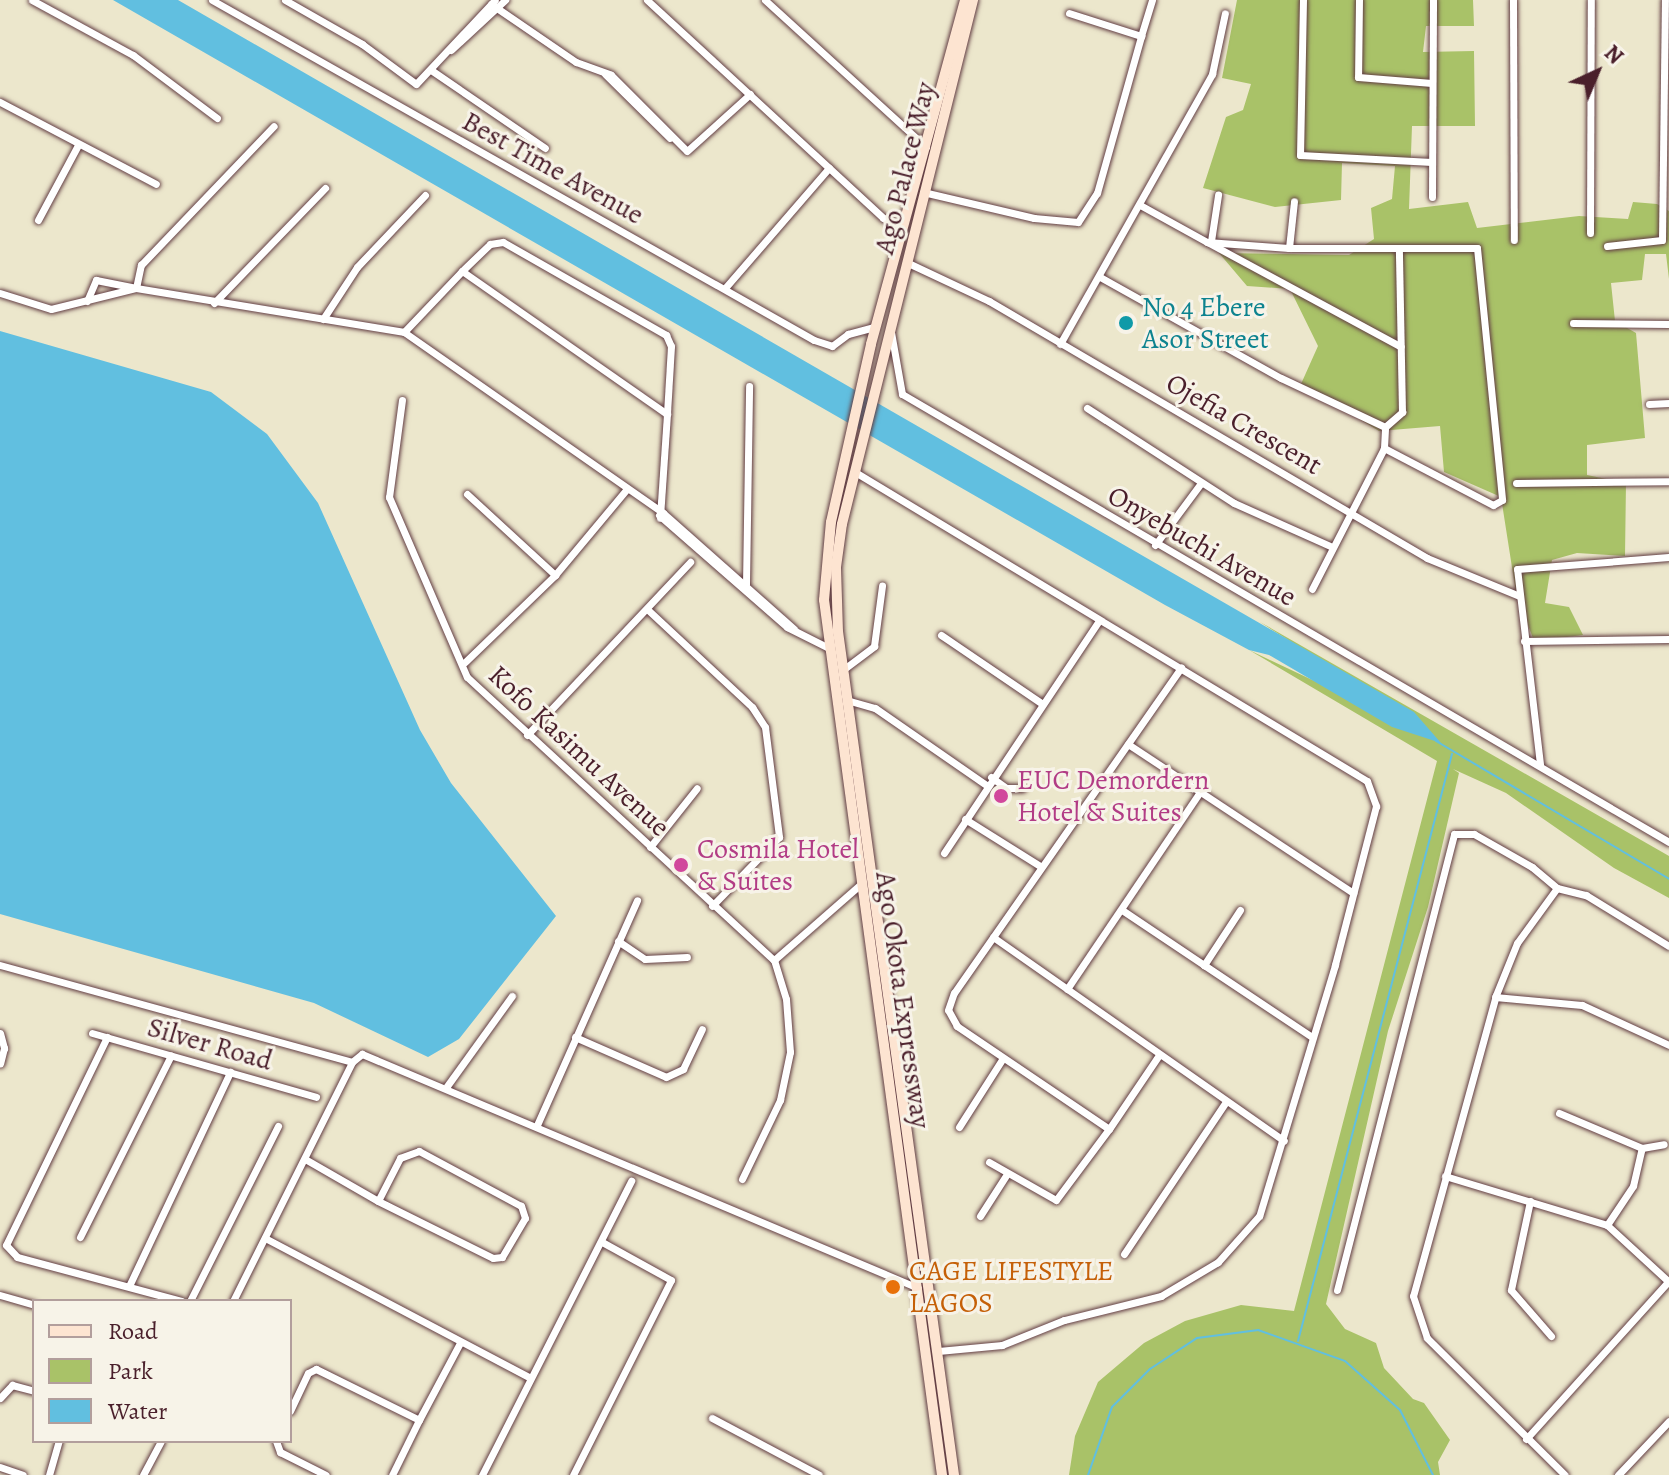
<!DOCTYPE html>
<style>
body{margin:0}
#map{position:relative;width:1669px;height:1475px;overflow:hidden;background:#ece7cc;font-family:Alegreya,serif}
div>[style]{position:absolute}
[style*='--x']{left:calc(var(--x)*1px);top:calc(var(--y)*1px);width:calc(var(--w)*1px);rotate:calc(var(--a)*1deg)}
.green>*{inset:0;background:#a9c268}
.water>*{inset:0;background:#61bfe0}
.stream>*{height:2px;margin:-1px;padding:0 1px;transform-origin:1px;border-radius:1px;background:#61bfe0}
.roads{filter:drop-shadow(0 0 2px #623d43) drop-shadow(0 0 2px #623d43)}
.street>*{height:7px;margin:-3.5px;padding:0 3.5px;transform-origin:3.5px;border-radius:3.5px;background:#fff}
.secondary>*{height:10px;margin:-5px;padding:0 5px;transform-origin:5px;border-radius:5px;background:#fde4d1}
.dots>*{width:22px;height:22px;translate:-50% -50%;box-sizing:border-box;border:4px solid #f7f3e8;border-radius:50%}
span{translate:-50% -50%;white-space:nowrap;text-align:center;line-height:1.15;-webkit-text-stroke:6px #f7f3e8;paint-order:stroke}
.street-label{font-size:28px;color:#4a1f2b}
.culture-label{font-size:28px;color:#0d838f}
.left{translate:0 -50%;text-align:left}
.hotel-label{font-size:28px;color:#b23c85}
.food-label{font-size:28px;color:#c56008}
.legend{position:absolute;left:32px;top:1299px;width:260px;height:144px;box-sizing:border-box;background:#f7f3e8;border:2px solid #b29e9c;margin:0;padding:10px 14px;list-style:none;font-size:24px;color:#4a1f2b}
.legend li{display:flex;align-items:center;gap:16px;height:40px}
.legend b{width:40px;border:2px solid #b29e9c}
.north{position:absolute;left:1557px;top:32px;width:80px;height:80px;-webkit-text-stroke:6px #f7f3e8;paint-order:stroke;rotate:44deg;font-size:22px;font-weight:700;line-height:32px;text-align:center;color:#4a1f2b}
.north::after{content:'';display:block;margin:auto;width:28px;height:36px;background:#4a1f2b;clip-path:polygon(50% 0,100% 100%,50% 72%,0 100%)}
</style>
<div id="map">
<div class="green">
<div style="clip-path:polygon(1237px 0,1473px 0,1474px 26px,1426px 26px,1423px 52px,1474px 51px,1475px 126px,1412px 126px,1409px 209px,1468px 202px,1477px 228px,1579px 216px,1628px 219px,1633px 202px,1657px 204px,1669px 211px,1669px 279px,1666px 254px,1645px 254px,1642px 280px,1611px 283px,1615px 321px,1636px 333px,1645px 438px,1587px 445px,1587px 475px,1626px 483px,1625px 556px,1577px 553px,1552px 560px,1545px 603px,1569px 607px,1583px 635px,1534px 641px,1516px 593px,1501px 497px,1444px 472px,1440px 426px,1379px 431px,1301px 384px,1318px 346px,1290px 289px,1247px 286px,1219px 253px,1349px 255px,1374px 239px,1371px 208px,1392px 199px,1395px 166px,1342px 163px,1341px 200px,1275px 207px,1203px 188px,1226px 117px,1243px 110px,1251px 84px,1222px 78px)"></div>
<div style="clip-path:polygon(1260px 622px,1669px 856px,1669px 898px,1614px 868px,1506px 793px,1453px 769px,1459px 773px,1428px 907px,1388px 1031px,1326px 1304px,1345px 1329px,1376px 1343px,1384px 1368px,1413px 1399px,1424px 1403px,1450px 1440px,1438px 1462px,1440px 1475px,1069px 1475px,1075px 1436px,1098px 1382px,1144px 1343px,1185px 1321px,1241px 1305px,1294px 1311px,1437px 761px,1249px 650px,1323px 685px,1313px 656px)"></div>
</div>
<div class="water">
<div style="clip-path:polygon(113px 0,178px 0,1414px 712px,1441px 743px,1392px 727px,1269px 655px,1249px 650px,1165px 605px)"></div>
<div style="clip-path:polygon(0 331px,211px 392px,267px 434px,318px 503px,420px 730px,451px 783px,556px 916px,459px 1039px,428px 1057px,314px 1003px,0 914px)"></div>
</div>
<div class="stream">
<div style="--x:1436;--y:741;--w:271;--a:30.6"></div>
<div style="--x:1298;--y:1341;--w:607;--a:-75.3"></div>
<div style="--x:1088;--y:1475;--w:72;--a:-70.6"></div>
<div style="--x:1112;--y:1407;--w:54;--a:-45"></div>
<div style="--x:1150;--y:1369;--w:56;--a:-33.4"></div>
<div style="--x:1197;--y:1338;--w:62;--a:-7.5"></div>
<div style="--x:1258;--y:1330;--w:92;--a:19.6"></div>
<div style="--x:1345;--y:1361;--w:74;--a:41.7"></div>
<div style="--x:1400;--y:1410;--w:73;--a:63.1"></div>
</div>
<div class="roads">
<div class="street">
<div style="--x:32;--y:0;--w:115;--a:28.6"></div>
<div style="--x:133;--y:55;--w:105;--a:36.9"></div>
<div style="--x:212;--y:0;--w:691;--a:29.46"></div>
<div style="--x:814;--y:340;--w:19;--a:18"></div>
<div style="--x:832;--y:346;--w:20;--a:-37"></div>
<div style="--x:848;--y:334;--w:28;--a:-15"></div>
<div style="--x:285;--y:0;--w:89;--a:29.7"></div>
<div style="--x:362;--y:44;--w:67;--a:36.5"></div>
<div style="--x:416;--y:84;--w:115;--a:-46.8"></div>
<div style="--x:647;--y:0;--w:321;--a:42.7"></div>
<div style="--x:883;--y:218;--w:22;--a:21"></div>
<div style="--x:765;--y:0;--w:218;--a:42.4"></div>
<div style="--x:1303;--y:0;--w:155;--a:91.1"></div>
<div style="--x:1300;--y:155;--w:132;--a:3"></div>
<div style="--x:1359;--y:0;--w:77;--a:90.7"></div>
<div style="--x:1358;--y:77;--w:74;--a:4.6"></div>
<div style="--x:1513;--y:0;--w:240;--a:89.8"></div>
<div style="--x:491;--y:4;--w:103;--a:34.3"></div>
<div style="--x:576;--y:62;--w:37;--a:20"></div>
<div style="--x:611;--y:75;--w:107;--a:45"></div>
<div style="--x:1069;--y:13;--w:76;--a:17.7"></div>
<div style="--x:1141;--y:36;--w:38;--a:-73"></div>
<div style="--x:451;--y:50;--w:74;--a:-42.8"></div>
<div style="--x:431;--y:70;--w:138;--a:34.4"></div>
<div style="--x:605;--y:74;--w:91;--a:44.6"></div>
<div style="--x:0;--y:102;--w:176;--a:27.7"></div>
<div style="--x:687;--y:151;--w:85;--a:-42.1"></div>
<div style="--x:923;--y:192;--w:114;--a:13.2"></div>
<div style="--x:1034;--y:218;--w:44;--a:5.2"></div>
<div style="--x:1078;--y:222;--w:35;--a:-57"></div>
<div style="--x:1097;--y:193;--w:163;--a:-74.3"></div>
<div style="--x:1432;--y:197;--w:197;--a:-89.7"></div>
<div style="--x:1140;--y:205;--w:77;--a:28.9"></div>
<div style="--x:1207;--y:242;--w:82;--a:4.2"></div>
<div style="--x:1289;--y:248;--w:188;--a:0"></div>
<div style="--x:1477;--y:248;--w:253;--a:84.3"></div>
<div style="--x:1502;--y:500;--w:10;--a:151"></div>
<div style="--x:1493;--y:505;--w:123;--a:-152.4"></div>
<div style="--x:38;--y:220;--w:85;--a:-61.9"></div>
<div style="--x:1590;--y:233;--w:233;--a:-89.8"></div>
<div style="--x:1211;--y:241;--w:47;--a:-81.3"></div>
<div style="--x:1209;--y:243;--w:218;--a:28.4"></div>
<div style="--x:1607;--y:246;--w:55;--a:-6.2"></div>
<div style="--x:1662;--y:240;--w:240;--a:-89.3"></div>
<div style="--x:1289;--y:248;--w:47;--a:-83.9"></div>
<div style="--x:906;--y:262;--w:92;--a:25.2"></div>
<div style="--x:989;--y:301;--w:508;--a:30.4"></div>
<div style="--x:1427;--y:558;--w:100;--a:22.4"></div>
<div style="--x:462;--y:271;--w:39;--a:-44"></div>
<div style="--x:490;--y:244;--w:13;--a:-9"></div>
<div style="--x:503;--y:242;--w:188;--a:29.7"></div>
<div style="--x:666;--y:335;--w:12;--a:66"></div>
<div style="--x:671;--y:346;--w:68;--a:93.4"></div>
<div style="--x:1100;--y:277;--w:207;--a:29.2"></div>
<div style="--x:1281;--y:378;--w:115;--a:25.2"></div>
<div style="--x:725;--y:288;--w:159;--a:-49.1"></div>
<div style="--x:0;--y:293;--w:53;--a:17.4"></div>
<div style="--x:51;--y:309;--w:88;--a:-13.9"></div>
<div style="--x:136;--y:288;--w:272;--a:9.3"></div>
<div style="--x:404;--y:332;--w:316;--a:34.9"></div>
<div style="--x:663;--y:513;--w:175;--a:41.5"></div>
<div style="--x:87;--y:301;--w:23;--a:-67"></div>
<div style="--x:96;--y:280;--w:41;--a:11.3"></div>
<div style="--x:136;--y:288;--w:24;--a:-78"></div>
<div style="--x:141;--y:265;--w:192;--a:-46.3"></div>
<div style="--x:214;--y:303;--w:160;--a:-46"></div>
<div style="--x:323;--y:319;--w:62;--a:-56.8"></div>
<div style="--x:357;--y:267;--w:99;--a:-46.6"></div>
<div style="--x:1573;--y:323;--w:96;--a:0.6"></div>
<div style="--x:404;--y:332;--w:84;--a:-46.4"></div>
<div style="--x:462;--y:271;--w:250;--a:34.9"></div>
<div style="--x:667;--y:414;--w:104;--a:93.9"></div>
<div style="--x:891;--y:332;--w:63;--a:79.9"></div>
<div style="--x:902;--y:394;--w:888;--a:30.29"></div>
<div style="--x:1060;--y:344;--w:310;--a:-60.6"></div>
<div style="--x:1212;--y:74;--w:62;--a:-78"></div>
<div style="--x:402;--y:400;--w:98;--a:97.6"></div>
<div style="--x:389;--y:497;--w:196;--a:66.6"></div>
<div style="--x:467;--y:677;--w:418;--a:42.7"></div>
<div style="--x:1649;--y:404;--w:20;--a:-3"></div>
<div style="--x:1087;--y:408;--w:175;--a:32.9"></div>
<div style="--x:1234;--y:503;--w:105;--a:24.1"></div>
<div style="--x:855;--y:472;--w:598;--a:31.11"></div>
<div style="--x:1367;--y:781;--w:27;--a:70"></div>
<div style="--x:1376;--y:806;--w:164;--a:104.5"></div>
<div style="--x:1335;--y:965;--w:262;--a:106.8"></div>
<div style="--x:1259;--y:1216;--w:62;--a:131.7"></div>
<div style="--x:1218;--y:1262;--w:66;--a:149.2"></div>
<div style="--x:1161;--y:1296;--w:100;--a:166.1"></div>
<div style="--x:1064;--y:1320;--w:67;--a:158"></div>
<div style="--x:1002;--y:1345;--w:64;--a:174.6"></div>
<div style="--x:1516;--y:483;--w:153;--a:-0.7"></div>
<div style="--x:467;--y:494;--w:120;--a:42.6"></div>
<div style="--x:659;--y:515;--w:170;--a:41.2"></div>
<div style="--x:787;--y:627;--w:47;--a:26.6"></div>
<div style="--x:1155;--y:545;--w:77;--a:-53.4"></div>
<div style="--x:746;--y:584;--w:198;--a:-89.1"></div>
<div style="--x:1312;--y:589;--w:158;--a:-62.9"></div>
<div style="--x:1384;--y:448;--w:21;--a:-87"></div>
<div style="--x:1385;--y:427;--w:23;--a:-41"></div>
<div style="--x:1402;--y:412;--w:162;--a:-91.1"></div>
<div style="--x:647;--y:609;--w:144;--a:43"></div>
<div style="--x:752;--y:707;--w:24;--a:57"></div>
<div style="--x:765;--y:727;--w:111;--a:82.7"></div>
<div style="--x:779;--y:837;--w:96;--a:134.2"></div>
<div style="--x:941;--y:635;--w:121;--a:34.2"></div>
<div style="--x:1524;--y:641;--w:145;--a:-0.8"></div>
<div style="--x:465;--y:662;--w:125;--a:-44"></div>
<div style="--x:555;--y:575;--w:112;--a:-50.1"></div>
<div style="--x:844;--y:669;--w:38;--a:-37"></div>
<div style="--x:874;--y:646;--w:61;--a:-82.4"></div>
<div style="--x:850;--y:701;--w:26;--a:16"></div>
<div style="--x:875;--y:708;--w:135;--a:34.7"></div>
<div style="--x:527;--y:735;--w:238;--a:-46.7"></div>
<div style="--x:1128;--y:744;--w:270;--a:33.5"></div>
<div style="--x:1540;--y:764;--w:196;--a:-96.7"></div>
<div style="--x:1517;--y:569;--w:152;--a:-4.5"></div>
<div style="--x:991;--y:777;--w:19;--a:36"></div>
<div style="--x:1006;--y:788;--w:16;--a:0"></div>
<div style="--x:965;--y:819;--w:89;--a:32.1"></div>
<div style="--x:650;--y:847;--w:75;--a:-51.5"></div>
<div style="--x:944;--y:853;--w:279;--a:-56.3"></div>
<div style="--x:1557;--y:888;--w:68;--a:126"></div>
<div style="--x:1517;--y:943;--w:56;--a:112"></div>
<div style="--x:1496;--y:995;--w:312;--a:105.4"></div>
<div style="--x:1413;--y:1296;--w:44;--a:71.6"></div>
<div style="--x:1427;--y:1338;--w:194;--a:44.8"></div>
<div style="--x:1122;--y:910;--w:99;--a:33.9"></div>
<div style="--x:1240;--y:910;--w:66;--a:123.2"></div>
<div style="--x:1204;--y:965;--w:130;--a:33.7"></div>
<div style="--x:993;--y:937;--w:355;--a:35"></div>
<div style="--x:618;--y:941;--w:32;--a:34"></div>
<div style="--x:645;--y:959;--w:42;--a:-2.7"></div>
<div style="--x:0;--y:965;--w:365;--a:15.4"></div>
<div style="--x:1067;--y:989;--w:236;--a:-56"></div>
<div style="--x:1495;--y:997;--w:87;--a:5.3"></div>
<div style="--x:1582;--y:1005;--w:96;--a:24.7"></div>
<div style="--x:0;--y:1033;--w:16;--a:75"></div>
<div style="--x:4;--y:1048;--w:16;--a:104"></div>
<div style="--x:92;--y:1033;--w:233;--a:15.9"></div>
<div style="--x:107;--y:1037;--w:231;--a:115.9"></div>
<div style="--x:6;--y:1245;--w:16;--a:47"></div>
<div style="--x:17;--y:1257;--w:170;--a:15"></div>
<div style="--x:575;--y:1037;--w:99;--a:23.7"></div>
<div style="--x:666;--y:1077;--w:19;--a:-25"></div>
<div style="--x:683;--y:1069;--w:44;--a:-64.6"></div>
<div style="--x:1159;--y:1055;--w:89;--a:124"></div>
<div style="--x:1109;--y:1129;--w:184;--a:-145.9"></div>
<div style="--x:957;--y:1026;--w:18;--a:-119"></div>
<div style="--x:948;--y:1010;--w:18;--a:-71"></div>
<div style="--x:954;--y:993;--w:397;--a:-55.1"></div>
<div style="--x:447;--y:1086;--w:111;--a:-54.2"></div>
<div style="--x:1559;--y:1113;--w:90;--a:22.9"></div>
<div style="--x:1642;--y:1148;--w:22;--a:-10"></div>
<div style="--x:537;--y:1125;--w:246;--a:-66"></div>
<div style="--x:959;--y:1127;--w:82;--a:-57.5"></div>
<div style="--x:305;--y:1159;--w:84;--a:29.9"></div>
<div style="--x:378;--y:1201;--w:128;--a:26.4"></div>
<div style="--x:493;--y:1258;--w:9;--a:-6"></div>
<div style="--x:502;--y:1257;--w:45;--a:-59.5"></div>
<div style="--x:525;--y:1218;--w:13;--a:-108"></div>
<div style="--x:521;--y:1206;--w:116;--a:-151.7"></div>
<div style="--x:419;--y:1151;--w:20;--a:160"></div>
<div style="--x:400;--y:1158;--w:48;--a:117.1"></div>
<div style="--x:989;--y:1162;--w:77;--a:29.6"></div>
<div style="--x:1056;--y:1200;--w:89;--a:-53.3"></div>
<div style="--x:1445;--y:1176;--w:169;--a:16.8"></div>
<div style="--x:1607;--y:1225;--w:84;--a:42.6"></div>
<div style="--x:742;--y:1179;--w:88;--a:-64.3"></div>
<div style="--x:780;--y:1100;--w:49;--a:-78.2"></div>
<div style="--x:790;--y:1052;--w:53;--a:-94.3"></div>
<div style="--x:786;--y:999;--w:41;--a:-107.1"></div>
<div style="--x:774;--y:960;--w:117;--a:-41.2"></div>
<div style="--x:1530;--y:1201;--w:91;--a:102.1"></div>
<div style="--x:1511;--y:1290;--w:61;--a:49"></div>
<div style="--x:980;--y:1216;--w:50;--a:-57.3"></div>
<div style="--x:1607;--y:1225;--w:47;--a:-56.3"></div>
<div style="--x:1633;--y:1186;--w:39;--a:-77"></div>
<div style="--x:80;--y:1237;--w:203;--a:-63.4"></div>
<div style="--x:265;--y:1238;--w:300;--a:27.8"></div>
<div style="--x:1124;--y:1254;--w:182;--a:-56.2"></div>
<div style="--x:129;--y:1286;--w:237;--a:-64.7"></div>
<div style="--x:1337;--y:1290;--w:471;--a:-75.6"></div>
<div style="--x:1454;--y:834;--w:20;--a:0"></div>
<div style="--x:1474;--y:834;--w:67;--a:29.6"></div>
<div style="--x:1532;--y:867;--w:33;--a:40"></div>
<div style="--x:1557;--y:888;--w:30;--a:14"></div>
<div style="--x:1586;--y:895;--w:97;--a:31.6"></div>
<div style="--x:0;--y:1295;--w:35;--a:16"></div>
<div style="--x:190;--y:1301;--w:196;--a:-63.3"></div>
<div style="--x:233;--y:1301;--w:267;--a:-63.5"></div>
<div style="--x:352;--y:1062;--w:13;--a:-39"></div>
<div style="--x:362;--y:1054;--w:603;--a:22.82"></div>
<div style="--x:0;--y:1398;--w:18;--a:-47"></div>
<div style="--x:12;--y:1385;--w:23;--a:15"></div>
<div style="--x:290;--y:1411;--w:42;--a:-64.7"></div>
<div style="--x:308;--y:1373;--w:9;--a:-27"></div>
<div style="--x:316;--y:1369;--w:115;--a:26.3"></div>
<div style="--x:419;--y:1420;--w:61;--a:116.1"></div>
<div style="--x:712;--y:1418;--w:121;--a:28"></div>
<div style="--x:419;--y:1420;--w:87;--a:-62"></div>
<div style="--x:1526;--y:1439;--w:213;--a:-47.9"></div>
<div style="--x:276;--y:1441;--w:12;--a:70"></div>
<div style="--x:280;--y:1452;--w:51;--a:26.6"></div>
<div style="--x:0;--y:1467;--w:24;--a:19"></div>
<div style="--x:49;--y:1475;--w:35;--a:-74"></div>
<div style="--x:143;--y:1475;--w:38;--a:-62"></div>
<div style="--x:482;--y:1475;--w:330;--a:-63.1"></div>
<div style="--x:573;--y:1475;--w:218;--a:-63.3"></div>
<div style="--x:671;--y:1280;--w:79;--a:-151.2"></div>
<div style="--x:1618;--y:1475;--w:74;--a:-46.6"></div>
</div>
<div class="secondary">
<div style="--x:942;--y:1475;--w:883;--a:-97.68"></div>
<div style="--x:824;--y:600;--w:78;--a:-84.9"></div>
<div style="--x:831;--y:522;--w:182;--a:-77.3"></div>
<div style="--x:871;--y:344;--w:357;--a:-74.7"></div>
<div style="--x:954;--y:1475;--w:851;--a:-97.83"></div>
<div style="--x:838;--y:632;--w:65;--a:-91.8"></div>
<div style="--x:836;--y:567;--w:43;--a:-82.1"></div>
<div style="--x:842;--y:524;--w:540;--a:-75.96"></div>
</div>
</div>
<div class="dots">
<div style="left:1126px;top:323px;background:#0f9aa8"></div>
<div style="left:1001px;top:796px;background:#d1479c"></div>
<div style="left:681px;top:865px;background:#d1479c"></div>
<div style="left:893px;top:1287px;background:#e8710a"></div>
</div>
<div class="street-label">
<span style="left:553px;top:168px;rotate:29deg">Best Time Avenue</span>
<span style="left:905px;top:168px;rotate:-76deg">Ago Palace Way</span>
<span style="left:1244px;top:424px;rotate:30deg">Ojefia Crescent</span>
<span style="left:1202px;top:546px;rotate:30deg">Onyebuchi Avenue</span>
<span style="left:579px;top:751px;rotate:43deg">Kofo Kasimu Avenue</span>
<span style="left:903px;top:1000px;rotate:82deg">Ago Okota Expressway</span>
<span style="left:210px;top:1044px;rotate:16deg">Silver Road</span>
</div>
<div class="culture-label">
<span class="left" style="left:1142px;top:323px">No 4 Ebere<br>Asor Street</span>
</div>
<div class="hotel-label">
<span class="left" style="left:1017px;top:796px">EUC Demordern<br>Hotel &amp; Suites</span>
<span class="left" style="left:697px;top:865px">Cosmila Hotel<br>&amp; Suites</span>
</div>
<div class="food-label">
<span class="left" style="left:909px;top:1287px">CAGE LIFESTYLE<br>LAGOS</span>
</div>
<ul class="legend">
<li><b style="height:10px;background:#fde4d1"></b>Road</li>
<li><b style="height:22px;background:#a9c268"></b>Park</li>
<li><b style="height:22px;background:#61bfe0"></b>Water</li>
</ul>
<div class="north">N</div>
</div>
